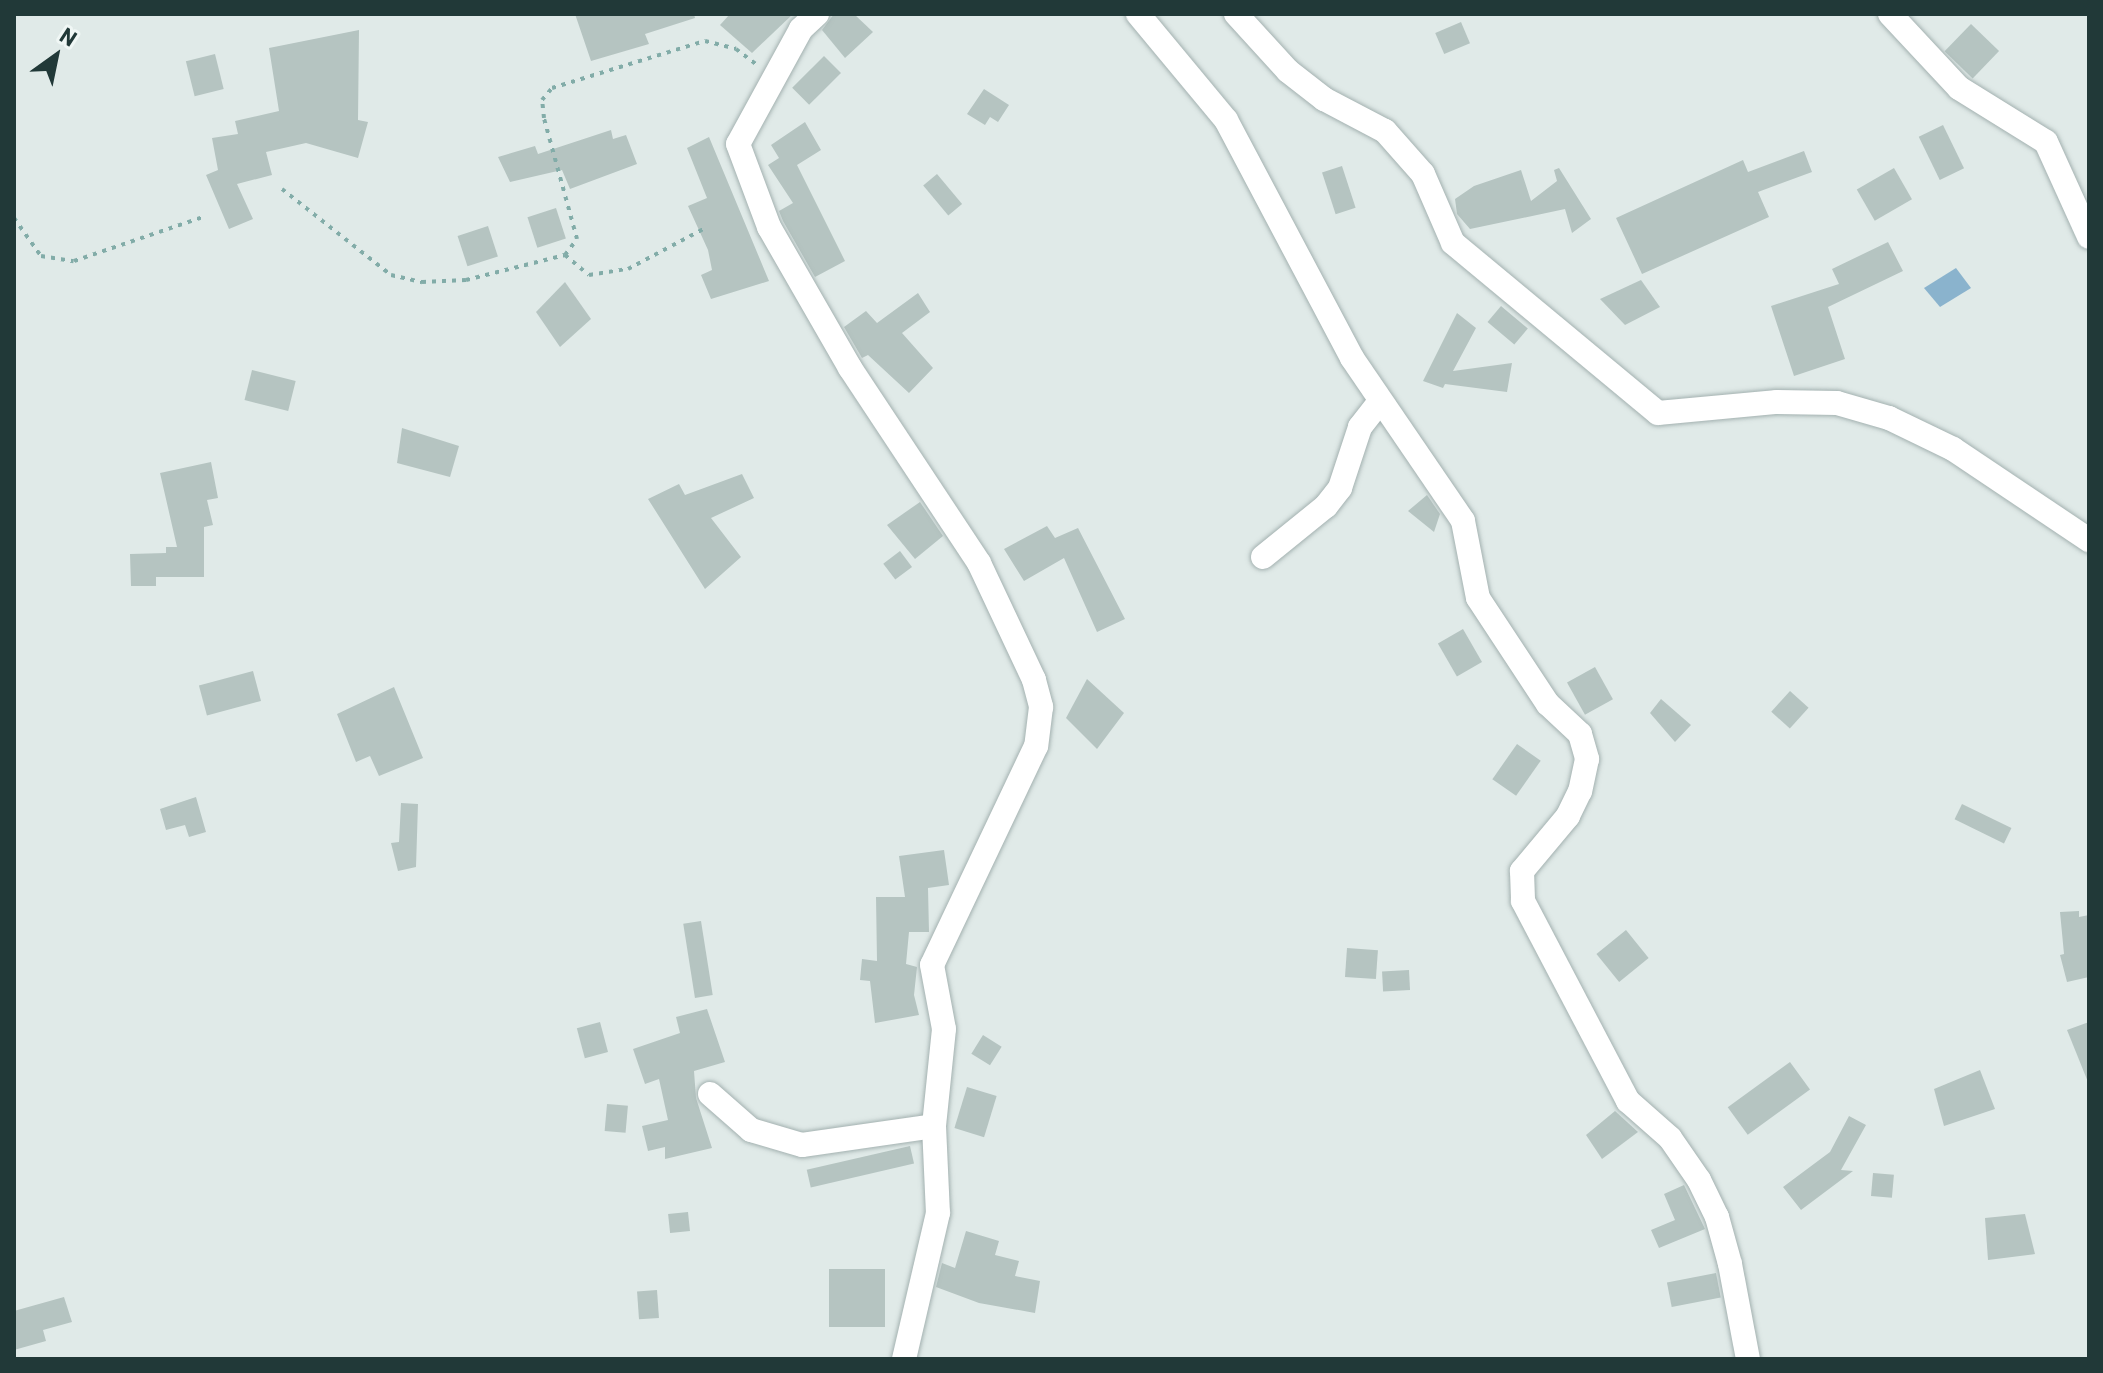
<!DOCTYPE html>
<style>
body{margin:0}
#map{position:relative;width:2103px;height:1373px;overflow:hidden;background:#e0eae8;font-family:Barlow,sans-serif}
div>[style]{position:absolute}
[style*='--x']{left:calc(var(--x)*1px);top:calc(var(--y)*1px);width:calc(var(--w)*1px);rotate:calc(var(--a)*1deg)}
.water>*{inset:0;background:#8ab3cd}
.building>*{inset:0;background:#b5c4c1;transform-origin:0 0}
.path>*{height:4px;margin-top:-2px;transform-origin:0;background:repeating-linear-gradient(90deg,#82aca8 0 4px,transparent 0 10px)}
.roads{filter:drop-shadow(0 0 2px #a3b1b0) drop-shadow(0 0 2px #a3b1b0)}
.minor>*{height:24px;margin:-12px;padding:0 12px;transform-origin:12px;border-radius:12px;background:#fff}
span{translate:-50% -50%;white-space:nowrap;text-align:center;line-height:1.15;-webkit-text-stroke:7px #f0f7f5;paint-order:stroke}
.frame{position:absolute;inset:0;border:16px solid #213938;pointer-events:none}
.north{position:absolute;left:16px;top:16px;width:80px;height:80px;-webkit-text-stroke:6px #f0f7f5;paint-order:stroke;rotate:33deg;font-size:22px;font-weight:700;line-height:32px;text-align:center;color:#213938}
.north::after{content:'';display:block;margin:auto;width:28px;height:36px;background:#213938;clip-path:polygon(50% 0,100% 100%,50% 72%,0 100%)}
</style>
<div id="map">
<div class="water">
<div style="clip-path:polygon(1956px 268px,1971px 288px,1940px 307px,1924px 288px)"></div>
</div>
<div class="building">
<div style="clip-path:polygon(575px 14px,694px 14px,695px 18px,645px 34px,649px 44px,591px 61px)"></div>
<div style="clip-path:polygon(730px 14px,793px 14px,752px 53px,720px 25px)"></div>
<div style="clip-path:polygon(834px 14px,854px 14px,873px 32px,845px 58px,822px 30px)"></div>
<div style="left:1461px;top:22px;width:23px;height:28px;rotate:67deg"></div>
<div style="left:1971px;top:24px;width:39px;height:38px;rotate:44deg"></div>
<div style="clip-path:polygon(359px 30px,358px 120px,368px 122px,358px 158px,306px 143px,266px 152px,272px 175px,237px 184px,253px 219px,229px 229px,206px 175px,218px 170px,212px 138px,238px 134px,235px 121px,279px 111px,269px 48px)"></div>
<div style="left:215px;top:54px;width:36px;height:30px;rotate:76deg"></div>
<div style="left:824px;top:56px;width:24px;height:45px;rotate:45deg"></div>
<div style="clip-path:polygon(984px 89px,1009px 105px,998px 122px,990px 117px,985px 125px,967px 114px)"></div>
<div style="clip-path:polygon(805px 122px,821px 150px,797px 165px,845px 261px,815px 277px,783px 221px,779px 211px,793px 203px,768px 165px,779px 158px,771px 145px)"></div>
<div style="left:1943px;top:125px;width:48px;height:27px;rotate:64deg"></div>
<div style="clip-path:polygon(611px 130px,613px 139px,626px 135px,637px 164px,570px 189px,562px 170px,510px 182px,498px 157px,535px 146px,538px 154px)"></div>
<div style="clip-path:polygon(709px 137px,769px 281px,711px 299px,701px 275px,712px 270px,708px 250px,688px 206px,707px 198px,687px 148px)"></div>
<div style="clip-path:polygon(1804px 151px,1812px 172px,1758px 192px,1769px 217px,1642px 274px,1616px 218px,1743px 160px,1748px 172px)"></div>
<div style="left:1342px;top:166px;width:44px;height:21px;rotate:72deg"></div>
<div style="clip-path:polygon(1559px 168px,1591px 219px,1572px 233px,1565px 209px,1470px 229px,1457px 214px,1455px 199px,1474px 186px,1521px 170px,1531px 201px,1557px 181px,1554px 170px)"></div>
<div style="left:1894px;top:168px;width:36px;height:43px;rotate:60deg"></div>
<div style="left:937px;top:174px;width:39px;height:18px;rotate:50deg"></div>
<div style="left:556px;top:208px;width:32px;height:30px;rotate:72deg"></div>
<div style="left:488px;top:226px;width:32px;height:32px;rotate:72deg"></div>
<div style="clip-path:polygon(1888px 242px,1903px 271px,1828px 307px,1845px 359px,1794px 376px,1771px 306px,1839px 284px,1832px 269px)"></div>
<div style="clip-path:polygon(1641px 280px,1660px 307px,1625px 325px,1600px 299px)"></div>
<div style="clip-path:polygon(565px 282px,591px 319px,560px 347px,536px 312px)"></div>
<div style="clip-path:polygon(918px 293px,930px 312px,902px 333px,933px 368px,909px 393px,868px 355px,862px 358px,844px 327px,866px 311px,877px 323px)"></div>
<div style="left:1501px;top:306px;width:35px;height:21px;rotate:40deg"></div>
<div style="clip-path:polygon(1457px 313px,1476px 328px,1453px 371px,1512px 363px,1507px 392px,1445px 384px,1443px 388px,1423px 381px)"></div>
<div style="left:252px;top:370px;width:45px;height:31px;rotate:14deg"></div>
<div style="clip-path:polygon(402px 428px,459px 446px,450px 477px,397px 463px)"></div>
<div style="clip-path:polygon(211px 462px,218px 498px,207px 500px,213px 525px,204px 527px,204px 577px,156px 577px,156px 586px,131px 586px,130px 554px,166px 553px,166px 547px,177px 547px,160px 473px)"></div>
<div style="clip-path:polygon(742px 474px,754px 498px,711px 518px,741px 557px,705px 589px,648px 499px,679px 484px,685px 495px)"></div>
<div style="clip-path:polygon(1427px 495px,1440px 514px,1434px 532px,1408px 511px)"></div>
<div style="clip-path:polygon(920px 502px,943px 536px,915px 559px,887px 525px)"></div>
<div style="clip-path:polygon(1047px 526px,1055px 538px,1078px 528px,1125px 619px,1097px 632px,1064px 558px,1024px 581px,1004px 549px)"></div>
<div style="left:900px;top:551px;width:20px;height:21px;rotate:53deg"></div>
<div style="left:1463px;top:629px;width:38px;height:29px;rotate:60deg"></div>
<div style="left:1595px;top:667px;width:37px;height:32px;rotate:61deg"></div>
<div style="left:253px;top:671px;width:31px;height:56px;rotate:75deg"></div>
<div style="clip-path:polygon(1087px 679px,1124px 713px,1097px 749px,1066px 718px)"></div>
<div style="clip-path:polygon(394px 687px,423px 758px,379px 776px,370px 756px,356px 762px,337px 714px)"></div>
<div style="left:1790px;top:691px;width:25px;height:28px;rotate:42deg"></div>
<div style="clip-path:polygon(1661px 699px,1691px 725px,1675px 742px,1650px 713px)"></div>
<div style="left:1517px;top:744px;width:29px;height:43px;rotate:35deg"></div>
<div style="clip-path:polygon(196px 797px,206px 832px,189px 837px,185px 825px,166px 830px,160px 809px)"></div>
<div style="clip-path:polygon(401px 803px,418px 804px,416px 867px,398px 871px,391px 843px,399px 842px)"></div>
<div style="left:1962px;top:804px;width:55px;height:17px;rotate:26deg"></div>
<div style="clip-path:polygon(944px 850px,949px 885px,928px 888px,929px 932px,909px 932px,906px 964px,917px 967px,914px 995px,919px 1015px,875px 1023px,870px 981px,860px 980px,862px 959px,877px 961px,876px 897px,905px 897px,899px 856px)"></div>
<div style="clip-path:polygon(2079px 911px,2079px 917px,2089px 915px,2089px 977px,2067px 982px,2060px 955px,2064px 954px,2060px 912px)"></div>
<div style="left:701px;top:921px;width:75px;height:18px;rotate:81deg"></div>
<div style="left:1626px;top:930px;width:36px;height:38px;rotate:51deg"></div>
<div style="left:1347px;top:948px;width:31px;height:29px;rotate:4deg"></div>
<div style="left:1409px;top:970px;width:20px;height:27px;rotate:87deg"></div>
<div style="clip-path:polygon(707px 1009px,725px 1062px,694px 1071px,696px 1098px,712px 1148px,665px 1159px,665px 1147px,648px 1151px,642px 1126px,668px 1120px,659px 1079px,645px 1084px,633px 1049px,680px 1033px,676px 1017px)"></div>
<div style="left:600px;top:1022px;width:31px;height:24px;rotate:75deg"></div>
<div style="clip-path:polygon(2089px 1022px,2089px 1082px,2088px 1082px,2067px 1030px)"></div>
<div style="left:983px;top:1035px;width:22px;height:22px;rotate:32deg"></div>
<div style="left:1790px;top:1062px;width:34px;height:77px;rotate:54deg"></div>
<div style="clip-path:polygon(1980px 1070px,1995px 1109px,1944px 1126px,1934px 1089px)"></div>
<div style="left:967px;top:1087px;width:31px;height:43px;rotate:17deg"></div>
<div style="left:607px;top:1104px;width:21px;height:27px;rotate:5deg"></div>
<div style="clip-path:polygon(1615px 1111px,1638px 1132px,1602px 1159px,1586px 1135px)"></div>
<div style="clip-path:polygon(1849px 1116px,1866px 1125px,1841px 1170px,1853px 1171px,1801px 1210px,1783px 1187px,1830px 1152px)"></div>
<div style="left:910px;top:1146px;width:18px;height:106px;rotate:77deg"></div>
<div style="left:1873px;top:1173px;width:21px;height:23px;rotate:5deg"></div>
<div style="clip-path:polygon(1684px 1185px,1705px 1229px,1659px 1248px,1651px 1230px,1675px 1220px,1664px 1194px)"></div>
<div style="left:688px;top:1212px;width:19px;height:20px;rotate:84deg"></div>
<div style="clip-path:polygon(2025px 1214px,2035px 1254px,1988px 1260px,1985px 1218px)"></div>
<div style="clip-path:polygon(966px 1231px,999px 1241px,995px 1255px,1019px 1261px,1015px 1276px,1040px 1281px,1035px 1313px,979px 1303px,936px 1287px,942px 1263px,955px 1268px)"></div>
<div style="left:829px;top:1269px;width:56px;height:58px"></div>
<div style="left:1716px;top:1273px;width:25px;height:50px;rotate:79deg"></div>
<div style="left:657px;top:1290px;width:28px;height:20px;rotate:86deg"></div>
<div style="clip-path:polygon(64px 1297px,72px 1322px,43px 1330px,46px 1341px,14px 1350px,14px 1311px)"></div>
</div>
<div class="path">
<div style="--x:282;--y:189;--w:139;--a:38.3"></div>
<div style="--x:391;--y:275;--w:32;--a:13"></div>
<div style="--x:422;--y:282;--w:44;--a:-2.6"></div>
<div style="--x:466;--y:280;--w:102;--a:-14.2"></div>
<div style="--x:565;--y:255;--w:20;--a:-53"></div>
<div style="--x:577;--y:239;--w:125;--a:-105.3"></div>
<div style="--x:544;--y:118;--w:18;--a:-96"></div>
<div style="--x:542;--y:100;--w:16;--a:-50"></div>
<div style="--x:552;--y:88;--w:160;--a:-17.1"></div>
<div style="--x:705;--y:41;--w:32;--a:14"></div>
<div style="--x:736;--y:49;--w:25;--a:37"></div>
<div style="--x:14;--y:218;--w:47;--a:54.6"></div>
<div style="--x:41;--y:256;--w:33;--a:9"></div>
<div style="--x:74;--y:261;--w:139;--a:-18.8"></div>
<div style="--x:565;--y:255;--w:31;--a:40"></div>
<div style="--x:589;--y:275;--w:39;--a:-9"></div>
<div style="--x:628;--y:269;--w:87;--a:-28"></div>
</div>
<div class="roads">
<div class="minor">
<div style="--x:817;--y:14;--w:22;--a:137"></div>
<div style="--x:801;--y:29;--w:131;--a:118.7"></div>
<div style="--x:738;--y:144;--w:89;--a:69.5"></div>
<div style="--x:769;--y:227;--w:163;--a:60.1"></div>
<div style="--x:850;--y:368;--w:234;--a:56.5"></div>
<div style="--x:979;--y:563;--w:129;--a:64.8"></div>
<div style="--x:1034;--y:680;--w:28;--a:75"></div>
<div style="--x:1041;--y:707;--w:39;--a:97"></div>
<div style="--x:1036;--y:746;--w:242;--a:115.4"></div>
<div style="--x:932;--y:965;--w:65;--a:79.4"></div>
<div style="--x:944;--y:1029;--w:98;--a:95.9"></div>
<div style="--x:934;--y:1126;--w:87;--a:87.4"></div>
<div style="--x:938;--y:1213;--w:150;--a:103.1"></div>
<div style="--x:1138;--y:14;--w:138;--a:50.3"></div>
<div style="--x:1226;--y:120;--w:269;--a:62.1"></div>
<div style="--x:1352;--y:358;--w:197;--a:55.7"></div>
<div style="--x:1463;--y:521;--w:78;--a:79"></div>
<div style="--x:1478;--y:598;--w:127;--a:56.6"></div>
<div style="--x:1548;--y:704;--w:44;--a:43.2"></div>
<div style="--x:1580;--y:734;--w:26;--a:74"></div>
<div style="--x:1587;--y:759;--w:33;--a:102"></div>
<div style="--x:1580;--y:791;--w:28;--a:116"></div>
<div style="--x:1568;--y:816;--w:72;--a:129.9"></div>
<div style="--x:1522;--y:871;--w:30;--a:88"></div>
<div style="--x:1523;--y:901;--w:226;--a:62.3"></div>
<div style="--x:1628;--y:1101;--w:56;--a:41.4"></div>
<div style="--x:1670;--y:1138;--w:51;--a:55.4"></div>
<div style="--x:1699;--y:1180;--w:41;--a:64.1"></div>
<div style="--x:1717;--y:1217;--w:49;--a:74.5"></div>
<div style="--x:1730;--y:1264;--w:97;--a:79.3"></div>
<div style="--x:1236;--y:14;--w:77;--a:47.6"></div>
<div style="--x:1288;--y:71;--w:46;--a:37.9"></div>
<div style="--x:1324;--y:99;--w:69;--a:27.7"></div>
<div style="--x:1385;--y:131;--w:57;--a:48.5"></div>
<div style="--x:1423;--y:174;--w:75;--a:66.5"></div>
<div style="--x:1453;--y:243;--w:266;--a:39.7"></div>
<div style="--x:1658;--y:413;--w:120;--a:-5.3"></div>
<div style="--x:1777;--y:402;--w:60;--a:1"></div>
<div style="--x:1837;--y:403;--w:54;--a:16.1"></div>
<div style="--x:1889;--y:418;--w:71;--a:25.8"></div>
<div style="--x:1953;--y:449;--w:164;--a:33.8"></div>
<div style="--x:1890;--y:14;--w:101;--a:47"></div>
<div style="--x:1959;--y:88;--w:102;--a:31.8"></div>
<div style="--x:2046;--y:142;--w:104;--a:65.6"></div>
<div style="--x:1263;--y:557;--w:81;--a:-39"></div>
<div style="--x:1326;--y:506;--w:23;--a:-52"></div>
<div style="--x:1340;--y:488;--w:64;--a:-71.8"></div>
<div style="--x:1360;--y:427;--w:33;--a:-52"></div>
<div style="--x:710;--y:1094;--w:55;--a:41.3"></div>
<div style="--x:751;--y:1130;--w:53;--a:16.4"></div>
<div style="--x:802;--y:1145;--w:133;--a:-8.2"></div>
</div>
</div>
<div class="frame"></div>
<div class="north">N</div>
</div>
